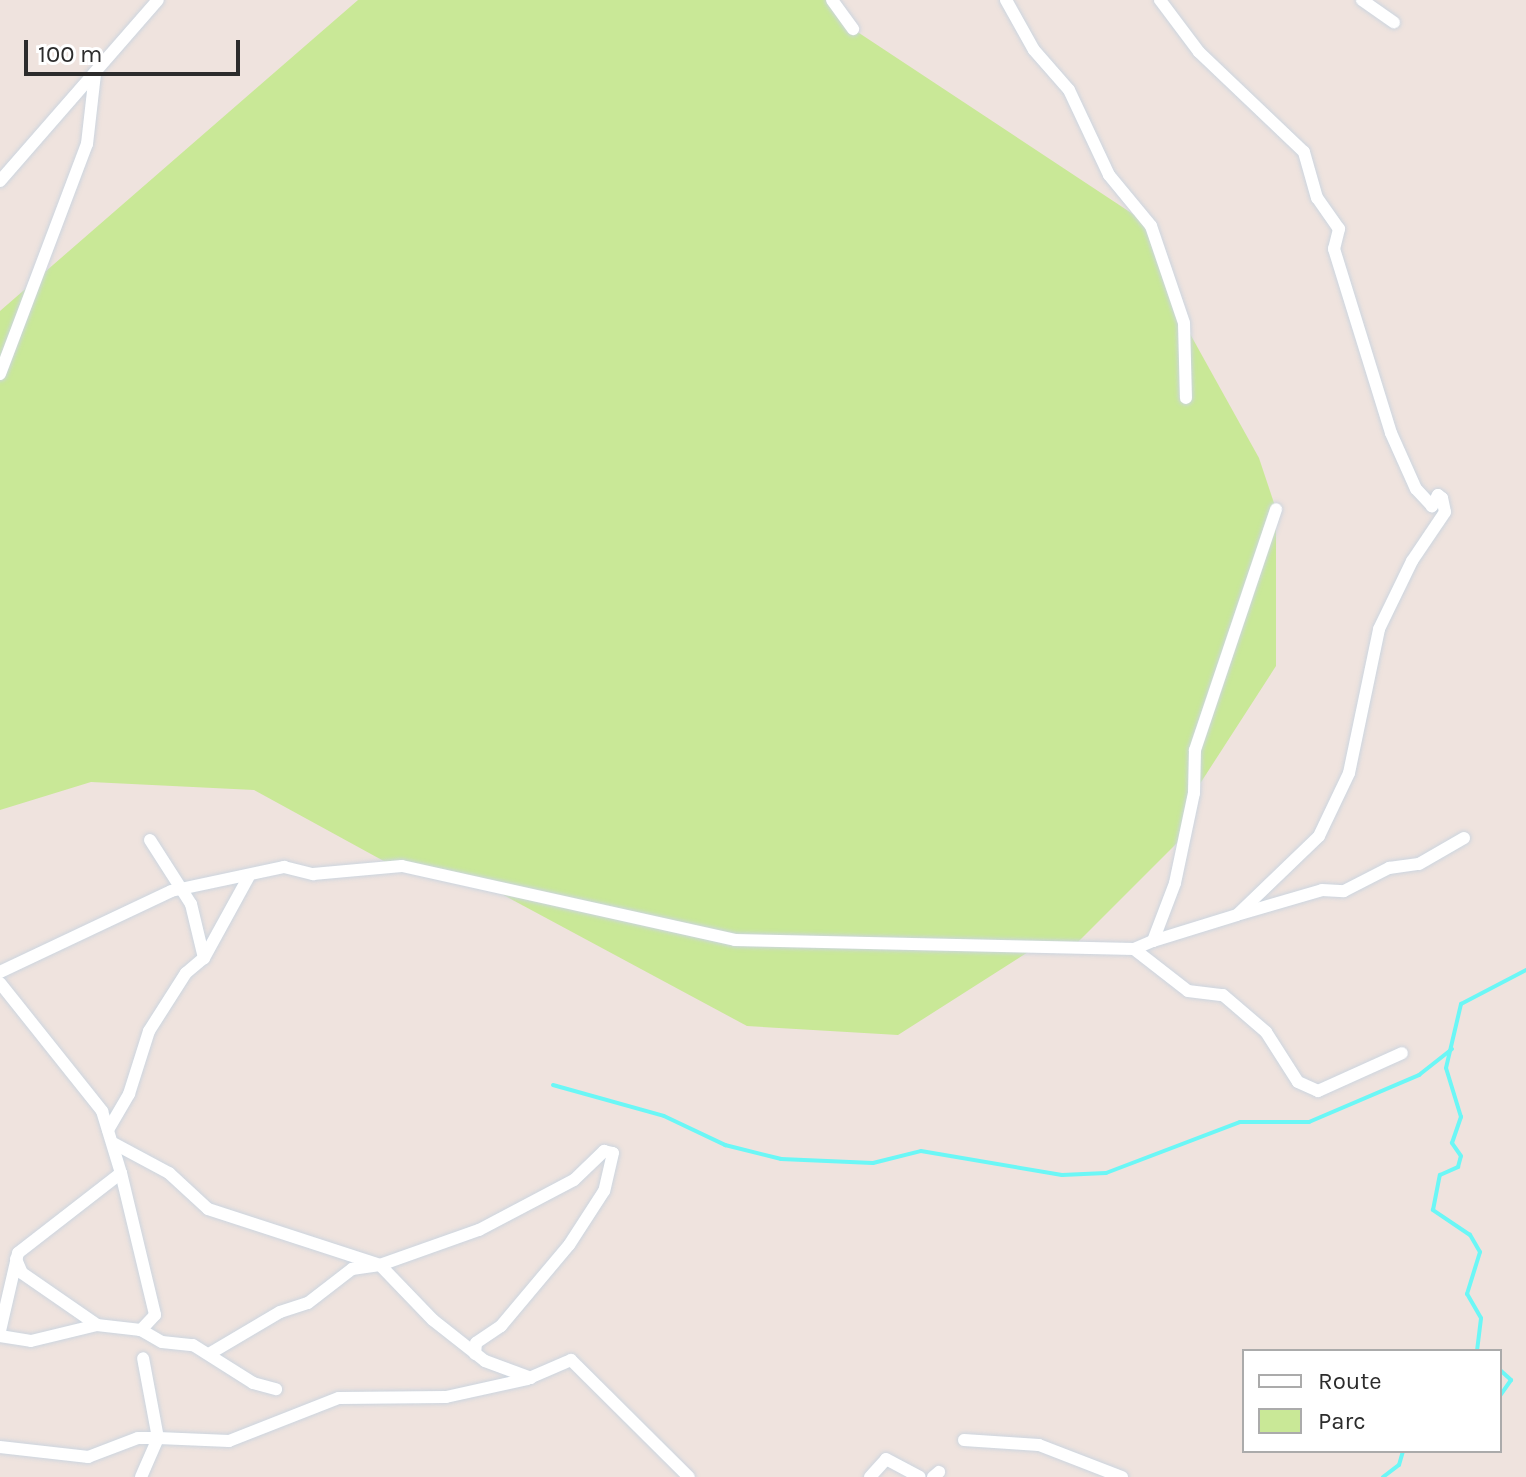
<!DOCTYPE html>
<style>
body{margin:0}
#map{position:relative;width:1526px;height:1477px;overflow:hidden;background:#efe3de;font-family:Karla,sans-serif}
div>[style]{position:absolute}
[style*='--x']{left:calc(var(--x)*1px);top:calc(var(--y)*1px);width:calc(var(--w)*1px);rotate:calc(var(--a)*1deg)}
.green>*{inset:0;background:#c9e897}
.stream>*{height:4px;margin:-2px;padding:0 2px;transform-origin:2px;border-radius:2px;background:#6bf7f6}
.roads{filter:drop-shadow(0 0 2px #ccd5df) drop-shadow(0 0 2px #ccd5df)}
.minor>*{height:12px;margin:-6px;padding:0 6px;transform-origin:6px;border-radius:6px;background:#fff}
span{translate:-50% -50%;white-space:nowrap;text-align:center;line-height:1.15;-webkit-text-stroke:6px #fff;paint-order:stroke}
.legend{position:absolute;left:1242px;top:1349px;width:260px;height:104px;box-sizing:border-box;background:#fff;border:2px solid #ababab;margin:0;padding:10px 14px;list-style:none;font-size:24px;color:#2c2c2c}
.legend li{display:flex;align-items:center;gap:16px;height:40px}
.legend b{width:40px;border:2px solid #ababab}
.scale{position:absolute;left:24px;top:40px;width:216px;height:36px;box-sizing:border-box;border:4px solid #2c2c2c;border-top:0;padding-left:10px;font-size:24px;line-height:28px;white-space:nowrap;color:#2c2c2c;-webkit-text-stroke:6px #fff;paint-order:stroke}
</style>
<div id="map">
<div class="green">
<div style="clip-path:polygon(358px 0,832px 0,853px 29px,1151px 226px,1184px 323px,1259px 458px,1276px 509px,1276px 666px,1194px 793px,1183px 837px,1073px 947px,1036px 947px,898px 1035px,747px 1026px,481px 883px,391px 865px,254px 790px,91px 782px,0 810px,0 311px)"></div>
</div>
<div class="stream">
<div style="--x:553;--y:1085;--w:115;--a:15.6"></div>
<div style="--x:664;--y:1116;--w:68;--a:25.4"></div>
<div style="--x:725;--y:1145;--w:58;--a:14"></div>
<div style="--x:781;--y:1159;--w:92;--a:2.5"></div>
<div style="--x:873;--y:1163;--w:49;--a:-14"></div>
<div style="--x:921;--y:1151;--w:143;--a:9.7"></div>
<div style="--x:1062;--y:1175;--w:44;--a:-2.6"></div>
<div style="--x:1106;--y:1173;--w:143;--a:-20.8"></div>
<div style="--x:1240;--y:1122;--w:69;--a:0"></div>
<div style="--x:1309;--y:1122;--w:120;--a:-23.1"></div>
<div style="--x:1419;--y:1075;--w:42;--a:-38.2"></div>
<div style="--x:1477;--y:1351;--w:33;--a:-83"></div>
<div style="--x:1481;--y:1318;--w:28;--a:-120"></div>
<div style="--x:1467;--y:1294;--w:44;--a:-72.8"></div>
<div style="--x:1480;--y:1252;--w:20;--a:-120"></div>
<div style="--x:1470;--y:1235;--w:45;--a:-146"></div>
<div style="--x:1433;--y:1210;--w:36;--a:-79"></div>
<div style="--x:1440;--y:1175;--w:20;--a:-24"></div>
<div style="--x:1458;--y:1167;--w:11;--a:-75"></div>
<div style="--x:1461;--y:1156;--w:16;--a:-125"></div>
<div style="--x:1452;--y:1143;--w:28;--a:-71"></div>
<div style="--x:1461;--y:1117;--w:51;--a:-107"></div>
<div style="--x:1446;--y:1068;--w:66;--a:-76.8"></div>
<div style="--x:1461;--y:1004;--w:73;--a:-27.6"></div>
<div style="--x:1500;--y:1370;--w:15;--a:42"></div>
<div style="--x:1511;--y:1380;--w:19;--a:125"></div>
<div style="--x:1383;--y:1477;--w:20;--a:-37"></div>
<div style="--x:1399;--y:1465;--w:15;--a:-74"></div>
</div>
<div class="roads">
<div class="minor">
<div style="--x:832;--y:0;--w:36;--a:54"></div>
<div style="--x:1006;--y:0;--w:57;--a:60.8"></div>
<div style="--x:1034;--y:50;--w:53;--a:48.8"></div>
<div style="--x:1069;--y:90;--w:94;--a:64.8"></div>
<div style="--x:1109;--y:175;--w:66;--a:50.5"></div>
<div style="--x:1151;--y:226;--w:102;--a:71.2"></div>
<div style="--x:1184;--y:323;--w:75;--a:88.5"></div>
<div style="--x:1362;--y:0;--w:39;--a:35"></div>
<div style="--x:0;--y:181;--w:240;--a:-48.9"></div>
<div style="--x:0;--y:374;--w:246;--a:-69.3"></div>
<div style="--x:87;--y:144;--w:70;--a:-83.5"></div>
<div style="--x:150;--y:840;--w:76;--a:57.4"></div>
<div style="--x:191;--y:904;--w:56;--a:76.5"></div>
<div style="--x:1240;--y:914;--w:85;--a:-16.3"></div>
<div style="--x:1322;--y:890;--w:22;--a:3"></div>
<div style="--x:1344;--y:891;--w:51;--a:-27.1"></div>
<div style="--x:1389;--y:868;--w:30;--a:-8"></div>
<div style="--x:1419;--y:864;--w:52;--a:-30"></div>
<div style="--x:1153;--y:941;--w:88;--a:-17.2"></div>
<div style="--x:1237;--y:915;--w:114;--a:-43.9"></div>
<div style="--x:1319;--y:836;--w:70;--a:-64.5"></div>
<div style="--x:1349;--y:773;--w:147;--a:-78.2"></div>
<div style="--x:1379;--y:629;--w:76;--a:-64.1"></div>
<div style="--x:1412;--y:561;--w:59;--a:-56"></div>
<div style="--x:1445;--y:512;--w:14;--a:-102"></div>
<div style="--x:1442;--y:498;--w:5;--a:-143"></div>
<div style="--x:1438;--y:495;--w:13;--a:119"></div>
<div style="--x:1432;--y:506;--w:23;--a:-133"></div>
<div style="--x:1416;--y:489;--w:61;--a:-114.1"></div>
<div style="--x:1391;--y:433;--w:193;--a:-107.2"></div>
<div style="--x:1334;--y:249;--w:21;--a:-76"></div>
<div style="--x:1339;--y:229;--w:38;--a:-125"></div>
<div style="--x:1317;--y:198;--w:48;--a:-105.8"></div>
<div style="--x:1304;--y:152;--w:145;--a:-136.4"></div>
<div style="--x:1199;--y:52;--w:65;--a:-126.9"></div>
<div style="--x:1134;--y:949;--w:68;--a:37.9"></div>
<div style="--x:1188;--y:991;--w:35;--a:7"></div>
<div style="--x:1223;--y:995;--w:57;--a:40.7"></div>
<div style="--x:1266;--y:1032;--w:59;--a:57.4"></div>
<div style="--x:1298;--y:1082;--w:22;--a:24"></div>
<div style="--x:1318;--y:1091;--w:92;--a:-24.3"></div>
<div style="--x:0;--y:972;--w:189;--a:-25.3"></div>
<div style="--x:171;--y:891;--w:116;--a:-12"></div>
<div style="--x:284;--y:867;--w:30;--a:14"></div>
<div style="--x:313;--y:874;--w:89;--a:-5.1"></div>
<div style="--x:402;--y:866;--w:341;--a:12.5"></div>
<div style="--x:735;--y:940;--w:399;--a:1.3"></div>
<div style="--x:1134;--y:949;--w:21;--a:-23"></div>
<div style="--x:1153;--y:941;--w:62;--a:-69.2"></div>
<div style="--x:1175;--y:883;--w:92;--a:-78.1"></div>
<div style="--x:1194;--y:793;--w:43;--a:-88.7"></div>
<div style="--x:1195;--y:750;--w:254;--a:-71.4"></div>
<div style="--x:0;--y:983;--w:164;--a:51.4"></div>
<div style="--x:102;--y:1111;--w:65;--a:73"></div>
<div style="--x:121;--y:1173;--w:130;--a:142.2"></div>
<div style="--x:18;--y:1253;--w:80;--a:103"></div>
<div style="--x:108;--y:1130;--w:42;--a:-59.7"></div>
<div style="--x:129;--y:1094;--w:66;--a:-72.4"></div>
<div style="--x:149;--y:1031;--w:69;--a:-57.5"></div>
<div style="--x:186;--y:973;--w:23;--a:-40"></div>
<div style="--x:204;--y:958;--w:94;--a:-61.2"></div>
<div style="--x:113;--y:1143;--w:64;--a:28.2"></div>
<div style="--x:169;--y:1173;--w:53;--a:42.7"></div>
<div style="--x:208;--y:1209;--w:181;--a:18"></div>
<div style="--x:380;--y:1265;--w:105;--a:-19.5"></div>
<div style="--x:479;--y:1230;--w:107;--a:-27.8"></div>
<div style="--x:574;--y:1180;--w:42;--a:-44"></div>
<div style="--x:604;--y:1151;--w:9;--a:13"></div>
<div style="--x:613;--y:1153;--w:39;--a:103"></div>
<div style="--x:604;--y:1191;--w:64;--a:122.9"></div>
<div style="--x:569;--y:1245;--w:106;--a:130"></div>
<div style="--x:501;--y:1326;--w:30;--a:146"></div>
<div style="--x:476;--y:1343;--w:11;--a:95"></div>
<div style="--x:121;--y:1173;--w:146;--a:76.5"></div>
<div style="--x:155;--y:1315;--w:21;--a:133"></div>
<div style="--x:16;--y:1259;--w:15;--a:67"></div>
<div style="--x:22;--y:1273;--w:91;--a:34.7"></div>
<div style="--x:0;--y:1336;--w:31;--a:9"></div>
<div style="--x:31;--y:1341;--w:68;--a:-13.6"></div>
<div style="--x:97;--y:1325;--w:44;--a:6.5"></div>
<div style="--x:141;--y:1330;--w:24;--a:30"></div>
<div style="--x:162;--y:1342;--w:31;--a:6"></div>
<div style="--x:193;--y:1345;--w:71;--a:32.3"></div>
<div style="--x:253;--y:1383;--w:24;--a:15"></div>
<div style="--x:209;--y:1354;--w:82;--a:-30.6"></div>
<div style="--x:280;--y:1312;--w:29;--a:-18"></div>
<div style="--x:308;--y:1303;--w:56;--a:-37.7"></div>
<div style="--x:352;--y:1269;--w:28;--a:-8"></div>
<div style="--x:380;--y:1265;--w:76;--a:46.1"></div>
<div style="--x:433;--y:1320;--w:66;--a:38.3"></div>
<div style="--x:485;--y:1361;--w:49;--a:20.3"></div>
<div style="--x:964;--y:1440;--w:75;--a:3.8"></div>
<div style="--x:1039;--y:1445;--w:89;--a:21.1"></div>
<div style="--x:0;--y:1447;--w:89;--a:6.5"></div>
<div style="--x:88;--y:1457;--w:53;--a:-20.8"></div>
<div style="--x:138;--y:1438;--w:20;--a:0"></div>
<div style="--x:158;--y:1438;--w:81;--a:-100.6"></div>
<div style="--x:141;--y:1477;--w:43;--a:-66.4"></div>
<div style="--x:158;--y:1438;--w:71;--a:2.4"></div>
<div style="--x:229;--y:1441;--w:118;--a:-21.4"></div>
<div style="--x:339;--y:1398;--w:107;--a:-0.5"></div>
<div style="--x:446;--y:1397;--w:83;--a:-12.5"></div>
<div style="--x:527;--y:1379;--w:48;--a:-23.4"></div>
<div style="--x:571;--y:1360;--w:166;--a:44.8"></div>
<div style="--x:870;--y:1477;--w:24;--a:-48"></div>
<div style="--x:886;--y:1459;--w:38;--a:28"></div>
<div style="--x:933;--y:1477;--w:8;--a:-40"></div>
</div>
</div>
<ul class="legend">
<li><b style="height:10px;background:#fff"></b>Route</li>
<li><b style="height:22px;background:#c9e897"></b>Parc</li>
</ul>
<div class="scale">100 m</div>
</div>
